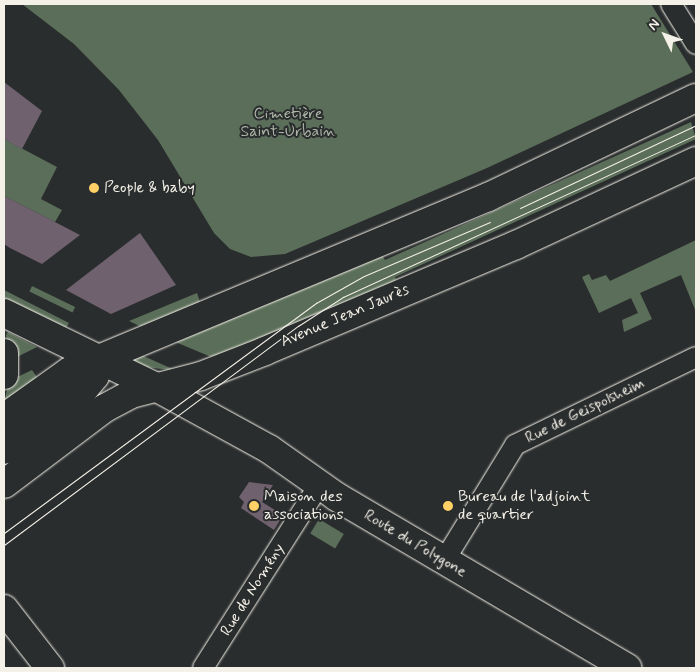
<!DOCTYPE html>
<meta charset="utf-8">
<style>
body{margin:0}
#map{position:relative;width:700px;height:672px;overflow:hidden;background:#2a2d2e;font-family:Mynerve,sans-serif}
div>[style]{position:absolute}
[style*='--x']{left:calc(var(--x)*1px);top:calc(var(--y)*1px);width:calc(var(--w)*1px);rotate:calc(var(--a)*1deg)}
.green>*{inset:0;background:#5b6e59;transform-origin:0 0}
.building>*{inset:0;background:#70616e}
.roads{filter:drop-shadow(0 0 1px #f4f1e8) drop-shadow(0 0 1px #f4f1e8)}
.street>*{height:20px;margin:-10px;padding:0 10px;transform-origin:10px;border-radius:10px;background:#2a2d2e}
.secondary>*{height:28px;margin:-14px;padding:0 14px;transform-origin:14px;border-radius:14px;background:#2a2d2e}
.tram>*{height:1px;margin:-0.5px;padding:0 0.5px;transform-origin:0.5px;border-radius:0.5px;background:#f4f1e8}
.dots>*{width:14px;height:14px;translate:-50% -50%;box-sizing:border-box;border:2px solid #2a2d2e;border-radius:50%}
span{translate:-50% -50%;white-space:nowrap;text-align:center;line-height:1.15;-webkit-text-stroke:4px #2a2d2e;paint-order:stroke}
.park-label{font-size:16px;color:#afb6a8}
.poi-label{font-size:16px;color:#f4f1e8}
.left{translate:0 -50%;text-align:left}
.street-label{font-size:16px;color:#f4f1e8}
.frame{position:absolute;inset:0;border:5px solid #f4f1e8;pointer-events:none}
.north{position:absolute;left:640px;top:10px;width:50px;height:50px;-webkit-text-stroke:4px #2a2d2e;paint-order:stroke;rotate:312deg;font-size:14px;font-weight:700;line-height:20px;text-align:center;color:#f4f1e8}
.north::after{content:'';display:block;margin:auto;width:18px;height:22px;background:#f4f1e8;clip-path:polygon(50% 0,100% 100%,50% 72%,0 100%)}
</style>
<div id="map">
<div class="green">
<div style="clip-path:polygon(22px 4px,651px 4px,693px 72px,487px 168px,285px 254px,251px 257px,230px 249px,214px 233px,158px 140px,119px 90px,74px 44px)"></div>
<div style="clip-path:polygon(691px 122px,696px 139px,395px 277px,398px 285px,216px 359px,173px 341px,381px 253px,385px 260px)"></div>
<div style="clip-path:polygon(4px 139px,57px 167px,41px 199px,62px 210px,55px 222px,4px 196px)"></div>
<div style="clip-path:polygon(696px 240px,696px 312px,681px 275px,640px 293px,652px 319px,624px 332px,622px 320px,638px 313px,631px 298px,599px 313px,582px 277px,589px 274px,592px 280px,606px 275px,610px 281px)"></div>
<div style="left:32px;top:286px;width:48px;height:6px;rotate:26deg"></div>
<div style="clip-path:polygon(4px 290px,69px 323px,65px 330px,4px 298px)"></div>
<div style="clip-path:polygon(197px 293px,200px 302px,196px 309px,148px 330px,129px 321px)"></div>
<div style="clip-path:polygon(8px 332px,37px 347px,11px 360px,6px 335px)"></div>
<div style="clip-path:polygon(139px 354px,177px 371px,146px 367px,134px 361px)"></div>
<div style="clip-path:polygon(32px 370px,39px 380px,4px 403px,9px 381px)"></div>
<div style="left:319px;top:519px;width:29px;height:17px;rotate:31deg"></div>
</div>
<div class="building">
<div style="clip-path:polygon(4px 82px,42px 111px,22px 149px,4px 139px)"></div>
<div style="clip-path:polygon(4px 196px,55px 222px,80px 235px,42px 264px,10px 248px,4px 244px)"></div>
<div style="clip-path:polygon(140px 233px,176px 285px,111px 314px,66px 290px)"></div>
<div style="clip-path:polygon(249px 482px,273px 485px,262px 502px,283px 515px,274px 530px,241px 508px,244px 502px,239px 497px)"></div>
</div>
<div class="roads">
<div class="street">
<div style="--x:671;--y:4;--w:47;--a:58"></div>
<div style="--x:444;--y:561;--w:136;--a:-58.5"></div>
<div style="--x:515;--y:445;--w:201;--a:-25.9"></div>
<div style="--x:203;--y:668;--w:217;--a:-57.6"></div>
</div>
<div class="secondary">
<div style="--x:4;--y:313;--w:167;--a:26"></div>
<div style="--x:154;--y:386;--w:131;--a:28.7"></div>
<div style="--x:269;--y:449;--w:83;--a:35.2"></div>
<div style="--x:337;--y:497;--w:337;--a:30.5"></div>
<div style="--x:4;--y:353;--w:22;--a:90"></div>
<div style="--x:4;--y:418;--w:81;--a:-35.5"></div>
<div style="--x:70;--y:371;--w:453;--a:-22.6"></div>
<div style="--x:488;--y:197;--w:230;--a:-25.5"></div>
<div style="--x:4;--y:450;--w:96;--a:-36.5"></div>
<div style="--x:81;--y:393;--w:22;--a:-51"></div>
<div style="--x:95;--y:376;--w:18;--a:-74"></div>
<div style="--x:4;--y:484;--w:126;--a:-37"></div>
<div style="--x:105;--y:408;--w:30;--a:-28"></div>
<div style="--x:131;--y:394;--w:72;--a:-14.4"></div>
<div style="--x:201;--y:376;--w:69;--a:-21.3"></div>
<div style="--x:265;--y:351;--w:272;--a:-22.9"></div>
<div style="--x:516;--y:245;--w:199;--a:-25"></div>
<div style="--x:4;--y:609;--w:75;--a:52.1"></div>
</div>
</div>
<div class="tram">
<div style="--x:520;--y:208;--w:195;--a:-25.2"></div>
<div style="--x:4;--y:533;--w:388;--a:-36.4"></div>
<div style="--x:316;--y:303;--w:55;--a:-29.4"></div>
<div style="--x:364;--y:276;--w:137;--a:-23.2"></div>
<div style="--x:4;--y:545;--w:367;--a:-36.7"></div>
<div style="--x:298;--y:326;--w:54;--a:-32.8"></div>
<div style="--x:343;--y:297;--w:388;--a:-24.7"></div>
</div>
<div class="dots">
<div style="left:94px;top:188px;background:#ffd166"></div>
<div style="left:254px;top:506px;background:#ffd166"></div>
<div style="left:448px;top:506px;background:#ffd166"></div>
</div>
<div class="park-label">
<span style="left:288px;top:123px">Cimetière<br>Saint-Urbain</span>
</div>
<div class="poi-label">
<span class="left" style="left:104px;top:188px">People &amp; baby</span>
<span class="left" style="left:264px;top:506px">Maison des<br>associations</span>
<span class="left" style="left:458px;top:506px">Bureau de l'adjoint<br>de quartier</span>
</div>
<div class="street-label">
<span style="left:345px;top:316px;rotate:-23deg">Avenue Jean Jaurès</span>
<span style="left:585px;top:411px;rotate:-26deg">Rue de Geispolsheim</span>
<span style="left:415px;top:544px;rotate:31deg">Route du Polygone</span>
<span style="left:253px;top:590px;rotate:-58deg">Rue de Nomény</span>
</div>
<div class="frame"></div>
<div class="north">N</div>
</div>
